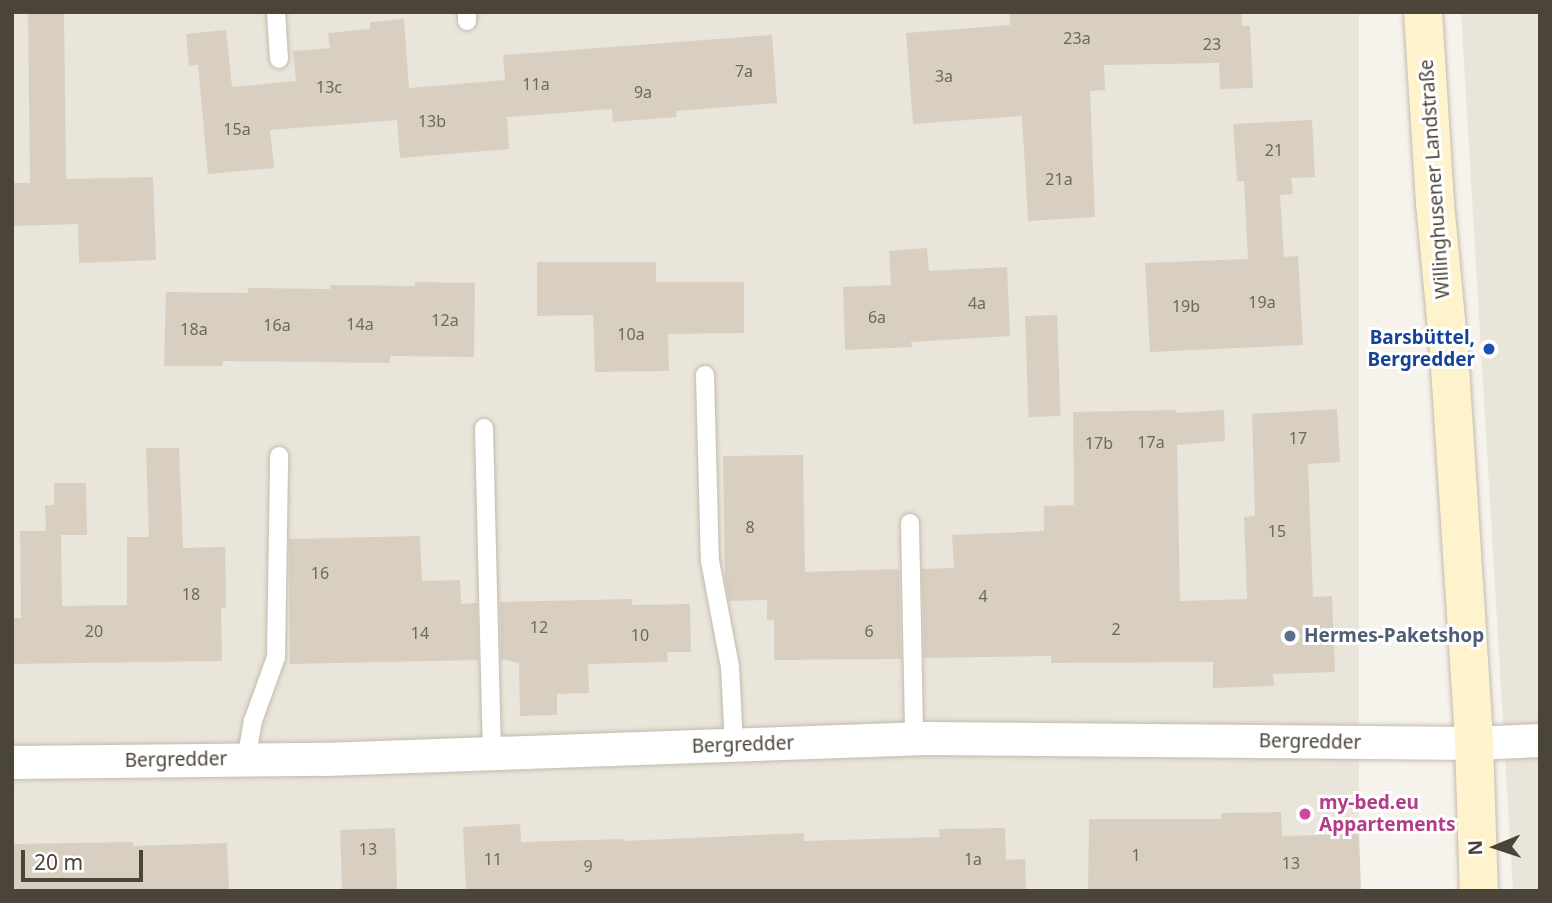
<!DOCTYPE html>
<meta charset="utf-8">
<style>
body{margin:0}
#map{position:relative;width:1552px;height:903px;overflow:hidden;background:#f6f3ec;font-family:"Noto Sans",sans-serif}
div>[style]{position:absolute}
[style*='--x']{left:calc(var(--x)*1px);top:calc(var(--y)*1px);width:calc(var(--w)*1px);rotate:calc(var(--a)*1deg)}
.residential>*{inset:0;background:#eae5da;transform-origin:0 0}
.building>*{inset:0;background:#d8cfc1;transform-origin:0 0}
.roads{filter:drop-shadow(0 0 2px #c2bbae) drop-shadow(0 0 2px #c2bbae)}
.lane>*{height:18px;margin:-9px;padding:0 9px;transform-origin:9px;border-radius:9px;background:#fff}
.street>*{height:33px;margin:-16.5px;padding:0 16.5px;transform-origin:16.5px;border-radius:16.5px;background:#fff}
.secondary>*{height:38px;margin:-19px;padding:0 19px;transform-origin:19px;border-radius:19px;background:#fff3cd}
.dots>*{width:19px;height:19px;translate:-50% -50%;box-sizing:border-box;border:4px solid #fff;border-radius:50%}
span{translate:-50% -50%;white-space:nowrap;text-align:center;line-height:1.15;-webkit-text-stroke:6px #fff;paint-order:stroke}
.number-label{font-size:16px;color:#6e675b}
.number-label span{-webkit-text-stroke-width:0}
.street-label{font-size:19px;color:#4b4439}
.transit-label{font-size:19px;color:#164399;font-weight:700}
.right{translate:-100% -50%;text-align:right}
.service-label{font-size:19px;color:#4e5e75;font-weight:700}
.left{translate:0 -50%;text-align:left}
.hotel-label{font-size:19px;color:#b23c85;font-weight:700}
.frame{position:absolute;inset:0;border:14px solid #4b4439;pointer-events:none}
.north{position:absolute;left:1461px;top:812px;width:70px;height:70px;-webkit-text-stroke:5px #fff;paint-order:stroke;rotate:268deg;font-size:19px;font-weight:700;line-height:28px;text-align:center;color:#4b4439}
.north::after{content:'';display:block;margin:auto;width:24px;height:32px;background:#4b4439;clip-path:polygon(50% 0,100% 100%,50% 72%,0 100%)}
.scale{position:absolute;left:21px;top:850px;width:122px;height:32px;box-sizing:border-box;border:4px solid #4b4439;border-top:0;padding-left:9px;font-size:21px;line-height:24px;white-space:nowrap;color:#4b4439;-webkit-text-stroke:5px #fff;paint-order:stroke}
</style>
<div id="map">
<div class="residential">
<div style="left:12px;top:12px;width:1347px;height:879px"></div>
<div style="clip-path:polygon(1461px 12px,1540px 12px,1540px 891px,1513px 891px)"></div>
</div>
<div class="building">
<div style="clip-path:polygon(28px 12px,64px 12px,66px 179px,153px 177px,156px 260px,79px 263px,78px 224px,12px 226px,12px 183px,30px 183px)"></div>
<div style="clip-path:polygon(1009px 12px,1241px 12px,1242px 26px,1250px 26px,1253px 88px,1220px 89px,1219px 63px,1104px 65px,1105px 90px,1090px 91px,1095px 217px,1028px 221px,1022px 116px,913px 124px,906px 33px,1010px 25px)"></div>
<div style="clip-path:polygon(404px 19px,409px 88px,505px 80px,503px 55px,772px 35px,777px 103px,676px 111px,677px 117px,613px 122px,612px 109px,507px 117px,509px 149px,400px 158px,397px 120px,270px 130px,274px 168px,208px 174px,198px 65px,189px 66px,186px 34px,226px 30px,232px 87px,296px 81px,293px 51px,330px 48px,328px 33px,370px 29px,370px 22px)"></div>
<div style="clip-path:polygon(1312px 120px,1315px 177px,1291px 178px,1293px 194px,1280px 195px,1284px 257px,1298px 256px,1303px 345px,1150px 352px,1145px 263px,1248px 259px,1244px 181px,1237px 181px,1233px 124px)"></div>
<div style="clip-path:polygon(927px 248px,929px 271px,1007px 267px,1010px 336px,911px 342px,912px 347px,845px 350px,843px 287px,891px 285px,889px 251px)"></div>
<div style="clip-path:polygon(537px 262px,656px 262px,656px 282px,744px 282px,744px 333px,668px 334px,669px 371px,595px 372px,593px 315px,537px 316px)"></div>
<div style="clip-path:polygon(415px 282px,475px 283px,474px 357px,390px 356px,390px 363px,223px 361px,223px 366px,164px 366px,166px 292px,248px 293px,248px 288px,330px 289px,330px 285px,415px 286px)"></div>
<div style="left:1057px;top:315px;width:101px;height:32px;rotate:88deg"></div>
<div style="clip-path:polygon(1337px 409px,1340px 462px,1308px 464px,1313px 597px,1332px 596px,1335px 672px,1273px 674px,1274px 686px,1213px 688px,1213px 662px,1051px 663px,1051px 656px,924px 658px,922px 569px,954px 568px,952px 535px,1044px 531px,1044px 506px,1074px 505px,1073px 412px,1176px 410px,1176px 413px,1224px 410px,1225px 441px,1177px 445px,1180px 601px,1247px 599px,1244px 517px,1255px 516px,1252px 414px)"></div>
<div style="clip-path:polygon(146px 448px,179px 448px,183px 548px,225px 547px,226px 608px,221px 608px,222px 661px,12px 664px,12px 618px,21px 618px,20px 531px,46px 531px,45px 505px,54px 505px,54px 483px,86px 483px,87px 535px,61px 535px,62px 606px,127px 605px,127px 537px,149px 537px)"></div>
<div style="clip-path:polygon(803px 455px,805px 572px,899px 569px,901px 659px,774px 660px,774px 620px,767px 620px,767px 600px,729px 601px,725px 580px,723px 456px)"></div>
<div style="clip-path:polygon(420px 536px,422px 581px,460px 580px,461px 604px,477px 603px,478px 660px,290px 664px,289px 539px)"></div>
<div style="clip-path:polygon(632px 599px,632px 605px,690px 604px,691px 652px,667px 652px,668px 662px,588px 664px,589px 693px,557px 694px,557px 715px,520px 716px,519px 663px,501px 659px,500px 602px)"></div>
<div style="clip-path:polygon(1281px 812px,1282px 836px,1359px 834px,1361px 891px,1088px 891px,1089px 819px,1221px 819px,1221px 813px)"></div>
<div style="clip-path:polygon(520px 824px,521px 842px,623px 839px,623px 841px,804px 833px,804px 841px,940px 837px,939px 829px,1005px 828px,1006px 860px,1025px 859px,1026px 891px,466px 891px,463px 827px)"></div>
<div style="left:395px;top:828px;width:63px;height:55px;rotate:88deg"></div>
<div style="clip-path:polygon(133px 842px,133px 846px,227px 843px,229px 891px,12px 891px,12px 844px)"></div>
</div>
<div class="roads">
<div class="lane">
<div style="--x:276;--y:12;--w:47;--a:86.3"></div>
<div style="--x:467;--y:12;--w:9;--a:90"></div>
<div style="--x:705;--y:375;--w:186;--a:88.5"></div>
<div style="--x:710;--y:561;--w:108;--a:79.3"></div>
<div style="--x:730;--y:667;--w:78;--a:87.1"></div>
<div style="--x:484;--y:428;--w:325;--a:88.6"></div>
<div style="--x:910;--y:523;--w:216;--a:88.9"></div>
<div style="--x:246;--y:760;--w:40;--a:-80"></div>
<div style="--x:253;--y:721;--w:68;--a:-70.2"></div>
<div style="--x:276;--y:657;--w:201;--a:-89.1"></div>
</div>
<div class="street">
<div style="--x:12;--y:762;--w:312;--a:-0.6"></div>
<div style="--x:324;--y:759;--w:602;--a:-2"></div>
<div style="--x:926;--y:738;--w:548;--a:0.52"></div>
<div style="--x:1474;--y:743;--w:66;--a:-2.6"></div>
</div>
<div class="secondary">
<div style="--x:1423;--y:12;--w:191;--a:86.4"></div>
<div style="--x:1435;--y:203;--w:150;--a:84.6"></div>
<div style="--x:1449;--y:352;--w:392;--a:86.3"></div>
<div style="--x:1474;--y:743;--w:148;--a:88.1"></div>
</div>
</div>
<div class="dots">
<div style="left:1489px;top:349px;background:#1a4fb4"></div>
<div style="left:1290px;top:636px;background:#5c6f8a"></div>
<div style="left:1305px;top:814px;background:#d1479c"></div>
</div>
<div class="number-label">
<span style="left:1077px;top:38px">23a</span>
<span style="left:1212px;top:44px">23</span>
<span style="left:744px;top:71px">7a</span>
<span style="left:944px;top:76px">3a</span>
<span style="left:536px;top:84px">11a</span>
<span style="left:329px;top:87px">13c</span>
<span style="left:643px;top:92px">9a</span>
<span style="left:432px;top:121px">13b</span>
<span style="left:237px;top:129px">15a</span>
<span style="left:1274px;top:150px">21</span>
<span style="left:1059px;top:179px">21a</span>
<span style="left:1262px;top:302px">19a</span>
<span style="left:977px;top:303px">4a</span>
<span style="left:1186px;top:306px">19b</span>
<span style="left:877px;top:317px">6a</span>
<span style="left:445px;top:320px">12a</span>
<span style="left:360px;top:324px">14a</span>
<span style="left:277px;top:325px">16a</span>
<span style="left:194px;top:329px">18a</span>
<span style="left:631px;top:334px">10a</span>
<span style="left:1298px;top:438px">17</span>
<span style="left:1151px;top:442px">17a</span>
<span style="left:1099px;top:443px">17b</span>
<span style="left:750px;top:527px">8</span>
<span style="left:1277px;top:531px">15</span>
<span style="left:320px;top:573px">16</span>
<span style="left:191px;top:594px">18</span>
<span style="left:983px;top:596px">4</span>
<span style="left:539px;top:627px">12</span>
<span style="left:1116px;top:629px">2</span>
<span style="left:94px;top:631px">20</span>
<span style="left:869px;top:631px">6</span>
<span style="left:420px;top:633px">14</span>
<span style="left:640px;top:635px">10</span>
<span style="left:368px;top:849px">13</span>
<span style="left:1136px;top:855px">1</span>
<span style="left:493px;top:859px">11</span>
<span style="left:973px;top:859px">1a</span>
<span style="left:1291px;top:863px">13</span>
<span style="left:588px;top:866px">9</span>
</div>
<div class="street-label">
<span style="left:1435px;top:179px;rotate:-94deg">Willinghusener Landstraße</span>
<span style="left:1310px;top:742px;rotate:1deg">Bergredder</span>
<span style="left:743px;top:745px;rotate:-2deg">Bergredder</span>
<span style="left:176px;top:760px;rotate:-1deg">Bergredder</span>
</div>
<div class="transit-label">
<span class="right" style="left:1475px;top:349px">Barsbüttel,<br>Bergredder</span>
</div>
<div class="service-label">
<span class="left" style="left:1304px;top:636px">Hermes-Paketshop</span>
</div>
<div class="hotel-label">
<span class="left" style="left:1319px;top:814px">my-bed.eu<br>Appartements</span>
</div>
<div class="frame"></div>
<div class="north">N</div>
<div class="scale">20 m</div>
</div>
